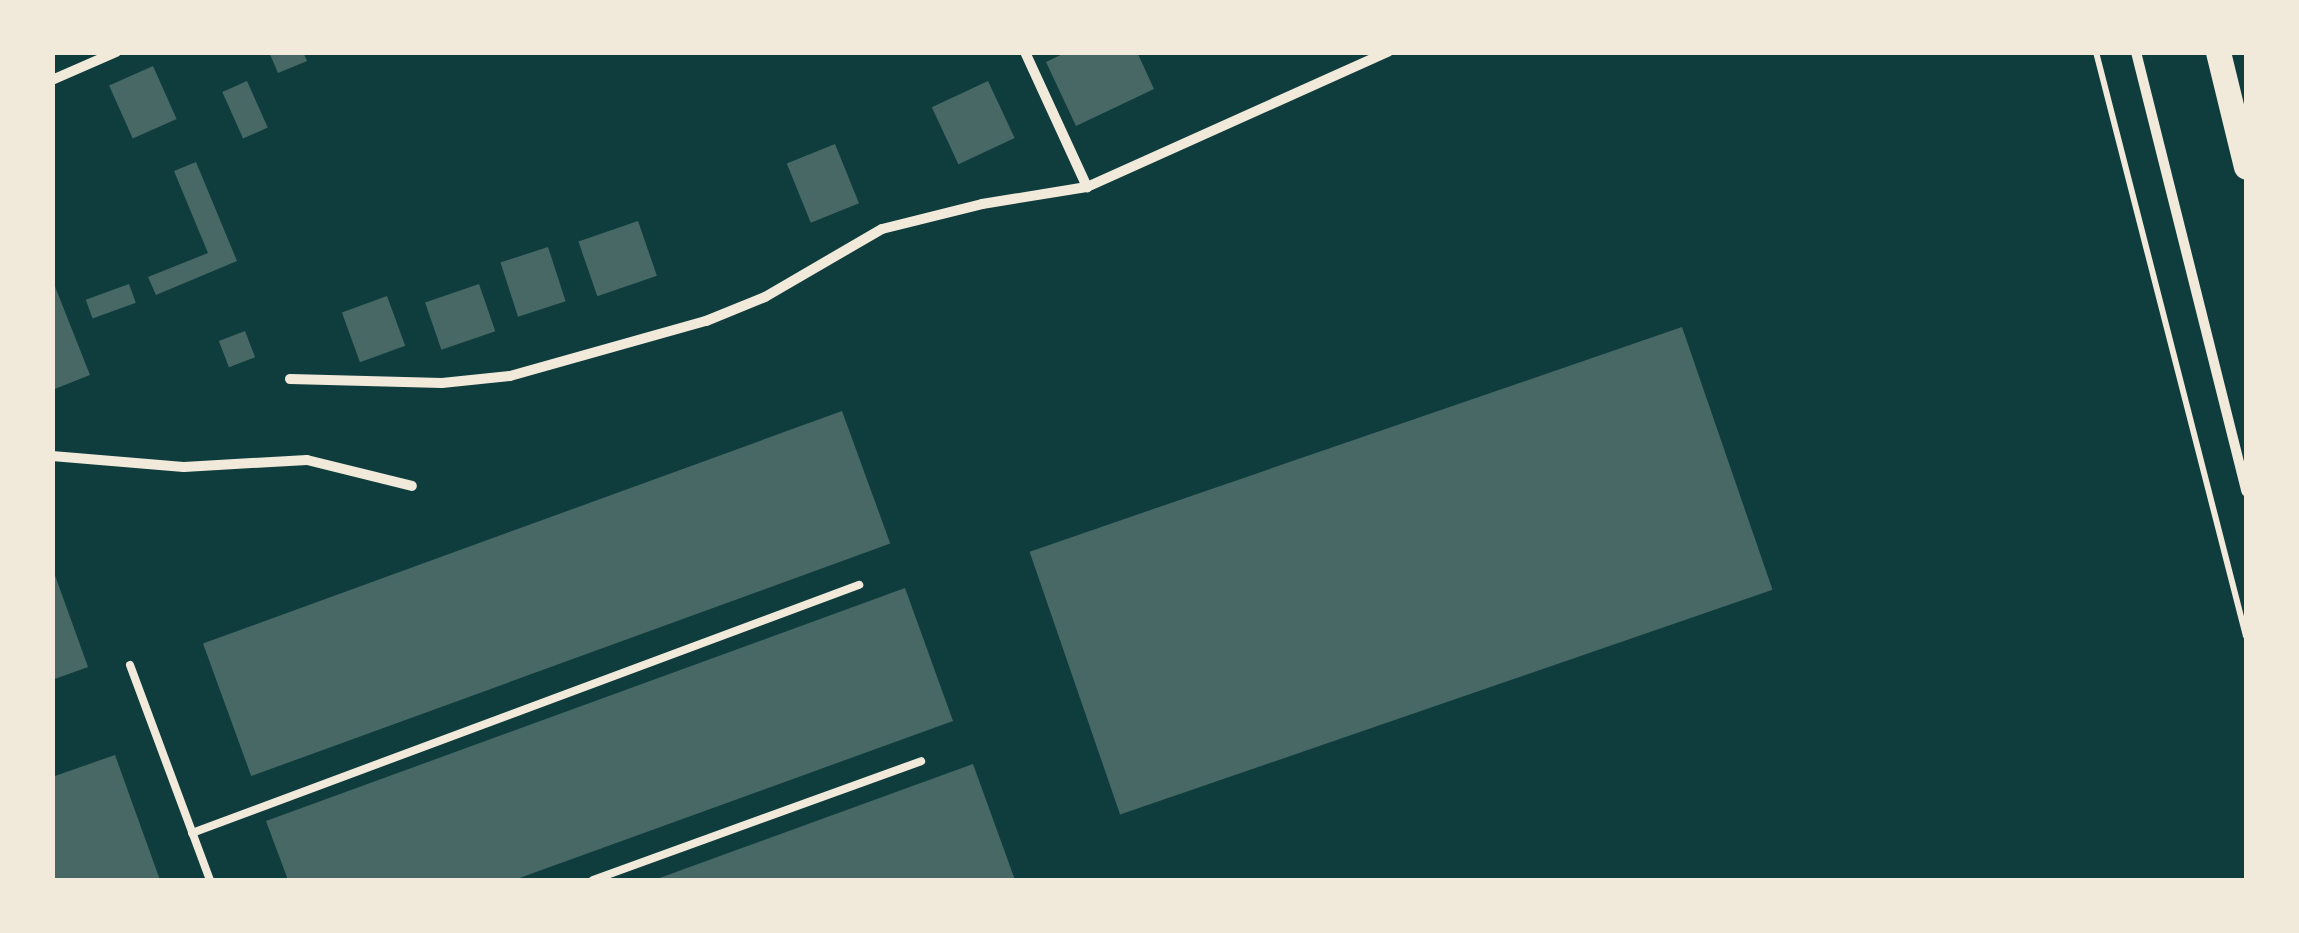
<!DOCTYPE html>
<style>
body{margin:0}
#map{position:relative;width:2299px;height:933px;overflow:hidden;background:#0f3d3e;font-family:"Nunito Sans",sans-serif}
div>[style]{position:absolute}
[style*='--x']{left:calc(var(--x)*1px);top:calc(var(--y)*1px);width:calc(var(--w)*1px);rotate:calc(var(--a)*1deg)}
.building>*{inset:0;background:#486865;transform-origin:0 0}
.path>*{height:6px;margin:-3px;padding:0 3px;transform-origin:3px;border-radius:3px;background:#f1e9da}
.service>*{height:8px;margin:-4px;padding:0 4px;transform-origin:4px;border-radius:4px;background:#f1e9da}
.minor>*{height:10px;margin:-5px;padding:0 5px;transform-origin:5px;border-radius:5px;background:#f1e9da}
.trunk>*{height:25px;margin:-12.5px;padding:0 12.5px;transform-origin:12.5px;border-radius:12.5px;background:#f1e9da}
span{translate:-50% -50%;white-space:nowrap;text-align:center;line-height:1.15;-webkit-text-stroke:10px #f1e9da;paint-order:stroke}
.frame{position:absolute;inset:0;border:55px solid #f1e9da;pointer-events:none}
</style>
<div id="map">
<div class="building">
<div style="clip-path:polygon(269px 52px,303px 52px,307px 61px,278px 73px)"></div>
<div style="clip-path:polygon(1067px 52px,1137px 52px,1154px 89px,1076px 126px,1046px 62px)"></div>
<div style="left:153px;top:66px;width:58px;height:48px;rotate:66deg"></div>
<div style="left:247px;top:81px;width:51px;height:27px;rotate:66deg"></div>
<div style="left:988px;top:81px;width:63px;height:62px;rotate:65deg"></div>
<div style="left:835px;top:144px;width:64px;height:52px;rotate:68deg"></div>
<div style="clip-path:polygon(196px 162px,237px 261px,156px 295px,148px 277px,208px 253px,174px 171px)"></div>
<div style="left:638px;top:221px;width:58px;height:63px;rotate:71deg"></div>
<div style="left:548px;top:247px;width:57px;height:50px;rotate:72deg"></div>
<div style="clip-path:polygon(52px 279px,90px 375px,52px 390px)"></div>
<div style="left:129px;top:284px;width:20px;height:46px;rotate:70deg"></div>
<div style="left:479px;top:284px;width:50px;height:57px;rotate:71deg"></div>
<div style="left:387px;top:296px;width:53px;height:48px;rotate:70deg"></div>
<div style="left:1682px;top:327px;width:278px;height:690px;rotate:71deg"></div>
<div style="left:245px;top:331px;width:28px;height:28px;rotate:69deg"></div>
<div style="left:842px;top:411px;width:141px;height:680px;rotate:70deg"></div>
<div style="clip-path:polygon(52px 567px,88px 667px,52px 680px)"></div>
<div style="clip-path:polygon(905px 588px,953px 721px,514px 880px,288px 880px,266px 821px)"></div>
<div style="clip-path:polygon(115px 755px,160px 880px,52px 880px,52px 777px)"></div>
<div style="clip-path:polygon(973px 764px,1015px 880px,654px 880px)"></div>
</div>
<div class="path">
<div style="--x:2096;--y:52;--w:603;--a:75.6"></div>
</div>
<div class="service">
<div style="--x:130;--y:665;--w:229;--a:69.6"></div>
<div style="--x:192;--y:833;--w:712;--a:-20.4"></div>
<div style="--x:593;--y:880;--w:349;--a:-19.9"></div>
</div>
<div class="minor">
<div style="--x:1025;--y:52;--w:149;--a:65.3"></div>
<div style="--x:2136;--y:52;--w:453;--a:75.9"></div>
<div style="--x:52;--y:80;--w:70;--a:-23.6"></div>
<div style="--x:290;--y:379;--w:152;--a:1.5"></div>
<div style="--x:442;--y:383;--w:68;--a:-5.9"></div>
<div style="--x:510;--y:376;--w:204;--a:-15.7"></div>
<div style="--x:706;--y:321;--w:64;--a:-22.1"></div>
<div style="--x:765;--y:297;--w:135;--a:-30.2"></div>
<div style="--x:882;--y:229;--w:103;--a:-14"></div>
<div style="--x:982;--y:204;--w:106;--a:-9.2"></div>
<div style="--x:1087;--y:187;--w:330;--a:-24.2"></div>
<div style="--x:52;--y:456;--w:132;--a:4.8"></div>
<div style="--x:184;--y:467;--w:123;--a:-3.3"></div>
<div style="--x:307;--y:460;--w:108;--a:13.9"></div>
</div>
<div class="trunk">
<div style="--x:2218;--y:52;--w:118;--a:76.3"></div>
</div>
<div class="frame"></div>
</div>
